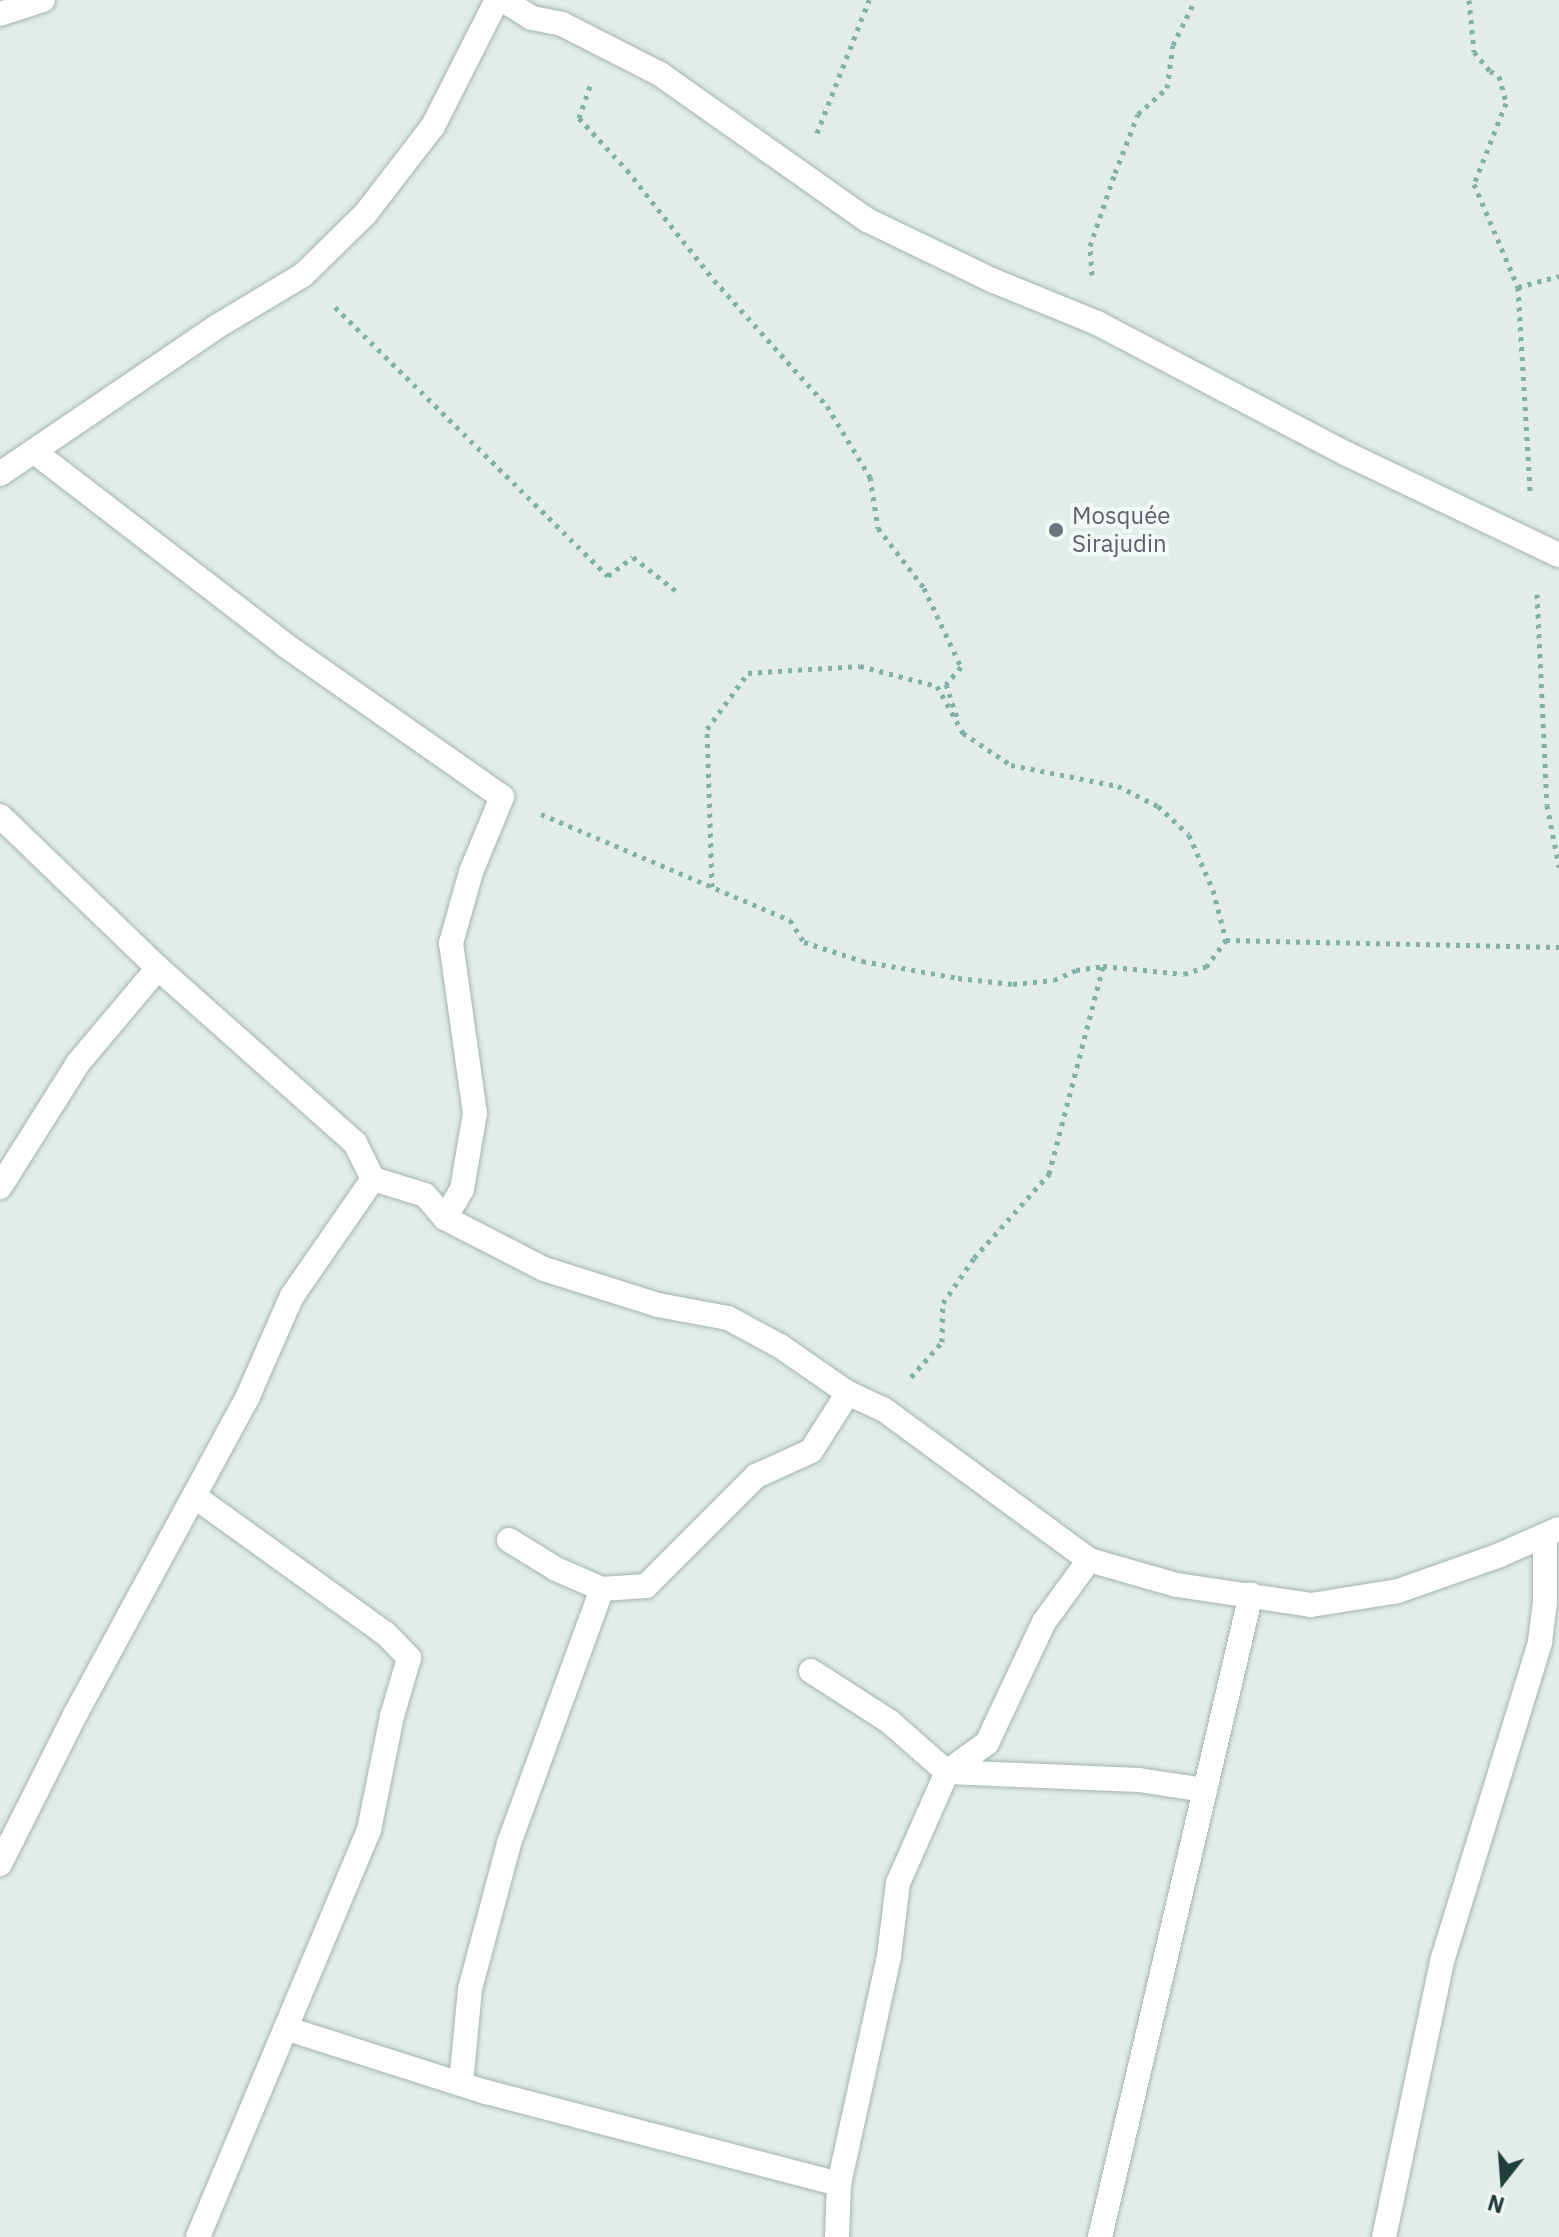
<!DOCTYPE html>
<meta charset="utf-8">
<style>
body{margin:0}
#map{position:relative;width:1559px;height:2237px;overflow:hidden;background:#e2ece9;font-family:"IBM Plex Sans",sans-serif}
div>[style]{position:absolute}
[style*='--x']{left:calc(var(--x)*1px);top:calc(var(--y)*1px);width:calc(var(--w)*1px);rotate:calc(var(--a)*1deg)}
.path>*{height:5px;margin-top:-2.5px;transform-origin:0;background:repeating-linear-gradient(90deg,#81b1a6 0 4px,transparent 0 10px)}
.roads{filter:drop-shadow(0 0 2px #a4b4b1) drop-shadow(0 0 2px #a4b4b1)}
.minor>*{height:24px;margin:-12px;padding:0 12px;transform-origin:12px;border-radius:12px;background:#fff}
.dots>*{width:22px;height:22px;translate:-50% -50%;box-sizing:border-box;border:4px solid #f2f9f6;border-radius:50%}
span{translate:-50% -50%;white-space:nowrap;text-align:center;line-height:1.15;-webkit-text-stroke:8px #f2f9f6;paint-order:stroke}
.worship-label{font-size:24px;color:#5b616d}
.left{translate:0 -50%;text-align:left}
.north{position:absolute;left:1463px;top:2141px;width:80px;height:80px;-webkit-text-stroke:6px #f2f9f6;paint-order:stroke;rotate:197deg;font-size:22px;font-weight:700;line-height:32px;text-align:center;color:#213e39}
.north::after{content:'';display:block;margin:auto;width:28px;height:36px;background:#213e39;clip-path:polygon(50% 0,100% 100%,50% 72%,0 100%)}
</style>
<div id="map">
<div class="path">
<div style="--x:1469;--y:0;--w:52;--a:84.5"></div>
<div style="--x:1474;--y:52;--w:25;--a:50"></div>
<div style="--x:1490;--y:71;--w:10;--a:29"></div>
<div style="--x:1499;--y:76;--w:28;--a:75"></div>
<div style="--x:1506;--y:103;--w:87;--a:111.6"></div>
<div style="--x:1474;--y:184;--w:112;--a:66.9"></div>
<div style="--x:1518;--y:287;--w:205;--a:86.6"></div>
<div style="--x:590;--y:86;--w:34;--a:109"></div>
<div style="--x:579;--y:118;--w:71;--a:47.3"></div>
<div style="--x:627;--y:170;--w:140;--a:51.7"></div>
<div style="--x:714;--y:280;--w:169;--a:48.1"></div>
<div style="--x:827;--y:406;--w:83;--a:58.8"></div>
<div style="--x:870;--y:477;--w:52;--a:81.1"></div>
<div style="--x:878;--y:528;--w:76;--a:52.5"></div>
<div style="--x:924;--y:588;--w:87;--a:64.9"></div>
<div style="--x:961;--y:667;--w:23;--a:131"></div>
<div style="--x:946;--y:684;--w:35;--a:72"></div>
<div style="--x:817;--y:133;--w:143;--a:-68.6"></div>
<div style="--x:1092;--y:275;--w:29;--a:-94"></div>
<div style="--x:1090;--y:246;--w:77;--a:-71.1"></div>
<div style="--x:1115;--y:173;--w:63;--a:-68.7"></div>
<div style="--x:1138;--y:114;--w:39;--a:-42"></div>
<div style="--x:1167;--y:88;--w:43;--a:-82.1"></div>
<div style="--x:1173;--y:45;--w:50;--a:-63.9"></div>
<div style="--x:1518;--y:287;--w:42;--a:-15"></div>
<div style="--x:335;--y:307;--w:383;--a:44.6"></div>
<div style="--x:608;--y:576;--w:31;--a:-37"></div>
<div style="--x:633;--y:557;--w:55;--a:38.3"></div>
<div style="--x:1537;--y:594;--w:211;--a:87.3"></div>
<div style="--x:1547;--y:805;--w:63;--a:79"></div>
<div style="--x:541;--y:814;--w:271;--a:23.1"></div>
<div style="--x:790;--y:920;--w:26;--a:58"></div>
<div style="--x:804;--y:942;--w:61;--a:18.1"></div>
<div style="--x:862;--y:961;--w:97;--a:10"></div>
<div style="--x:958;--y:978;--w:55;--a:6.2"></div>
<div style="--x:1013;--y:984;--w:41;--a:-5.6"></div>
<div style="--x:1054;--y:980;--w:24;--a:-24"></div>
<div style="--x:1076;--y:970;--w:27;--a:-8"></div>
<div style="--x:1103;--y:966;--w:81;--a:5.6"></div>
<div style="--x:1184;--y:974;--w:23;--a:-18"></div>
<div style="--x:1206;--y:967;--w:34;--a:-53"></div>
<div style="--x:1226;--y:940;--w:333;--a:1.2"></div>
<div style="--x:712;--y:887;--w:158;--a:-91.8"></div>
<div style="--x:707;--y:729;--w:69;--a:-53.8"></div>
<div style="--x:748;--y:673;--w:112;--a:-3.6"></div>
<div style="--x:860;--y:666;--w:80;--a:14.6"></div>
<div style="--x:937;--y:686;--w:54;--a:61"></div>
<div style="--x:963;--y:733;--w:58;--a:33.7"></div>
<div style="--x:1011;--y:765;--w:109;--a:11.1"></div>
<div style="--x:1118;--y:786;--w:45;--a:26.6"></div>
<div style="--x:1158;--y:806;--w:42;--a:43.1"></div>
<div style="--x:1189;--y:835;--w:60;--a:66.4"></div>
<div style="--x:1213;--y:890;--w:52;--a:75.4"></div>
<div style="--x:911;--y:1377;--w:47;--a:-48.5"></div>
<div style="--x:942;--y:1342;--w:39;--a:-89"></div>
<div style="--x:943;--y:1303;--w:55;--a:-55.4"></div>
<div style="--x:974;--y:1258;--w:113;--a:-48.2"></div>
<div style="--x:1049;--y:1174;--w:215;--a:-75.4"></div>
</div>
<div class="roads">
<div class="minor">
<div style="--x:503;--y:0;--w:34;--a:32"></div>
<div style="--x:532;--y:18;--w:31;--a:11"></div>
<div style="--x:562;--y:24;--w:110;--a:27"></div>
<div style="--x:660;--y:74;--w:253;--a:35.2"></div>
<div style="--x:867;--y:220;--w:141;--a:25.7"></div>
<div style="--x:994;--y:281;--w:111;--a:22.2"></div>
<div style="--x:1097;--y:323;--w:282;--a:27.7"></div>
<div style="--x:1347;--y:454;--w:235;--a:25.5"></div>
<div style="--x:0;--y:14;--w:45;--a:-18"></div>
<div style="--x:36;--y:453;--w:314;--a:37.6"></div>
<div style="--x:285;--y:645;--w:265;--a:35"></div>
<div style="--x:502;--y:797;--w:81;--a:112.5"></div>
<div style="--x:471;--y:872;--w:74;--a:105.7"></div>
<div style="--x:451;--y:943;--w:172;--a:82"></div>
<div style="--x:475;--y:1113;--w:77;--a:99.7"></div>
<div style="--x:462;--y:1189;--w:34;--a:120"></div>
<div style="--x:0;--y:474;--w:261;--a:-34.2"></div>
<div style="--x:216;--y:327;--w:101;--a:-30.9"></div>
<div style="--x:303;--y:275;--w:88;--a:-44.5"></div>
<div style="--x:366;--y:213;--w:110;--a:-52.4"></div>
<div style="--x:433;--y:126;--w:141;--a:-63.1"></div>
<div style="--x:0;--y:816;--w:219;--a:43.9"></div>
<div style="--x:158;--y:968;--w:264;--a:41.6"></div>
<div style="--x:355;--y:1143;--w:40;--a:63.4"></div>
<div style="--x:373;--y:1179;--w:54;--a:17.1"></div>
<div style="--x:425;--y:1195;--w:30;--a:49"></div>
<div style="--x:445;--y:1218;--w:111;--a:27.3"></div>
<div style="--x:544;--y:1269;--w:120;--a:17.5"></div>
<div style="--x:658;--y:1305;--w:71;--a:10.5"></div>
<div style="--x:728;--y:1318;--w:59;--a:28.3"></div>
<div style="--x:780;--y:1346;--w:83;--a:34.7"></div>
<div style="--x:848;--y:1393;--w:38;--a:25"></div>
<div style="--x:883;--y:1409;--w:255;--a:36.2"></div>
<div style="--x:1089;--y:1560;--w:91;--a:15.9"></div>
<div style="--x:1177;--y:1585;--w:135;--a:8.5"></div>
<div style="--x:1311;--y:1605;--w:88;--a:-9.1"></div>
<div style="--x:1398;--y:1591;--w:108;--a:-19.4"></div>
<div style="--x:1500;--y:1555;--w:64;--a:-23.8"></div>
<div style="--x:0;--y:1187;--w:146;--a:-57.8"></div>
<div style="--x:78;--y:1063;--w:124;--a:-49.9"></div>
<div style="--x:194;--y:1496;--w:235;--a:35.7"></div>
<div style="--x:385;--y:1633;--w:35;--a:46"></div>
<div style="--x:409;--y:1658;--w:60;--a:106.3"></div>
<div style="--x:392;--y:1716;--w:116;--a:101.4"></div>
<div style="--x:369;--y:1830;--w:441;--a:112.8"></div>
<div style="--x:509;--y:1540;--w:55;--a:31.7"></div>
<div style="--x:556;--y:1569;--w:50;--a:23.5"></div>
<div style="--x:602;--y:1589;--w:44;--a:-3.9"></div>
<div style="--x:646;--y:1586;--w:156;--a:-45"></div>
<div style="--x:756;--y:1476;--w:60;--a:-24.4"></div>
<div style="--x:811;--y:1451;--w:69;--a:-57.5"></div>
<div style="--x:811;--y:1671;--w:94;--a:32.8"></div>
<div style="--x:890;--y:1722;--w:76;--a:41.3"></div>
<div style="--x:947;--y:1772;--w:192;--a:2.4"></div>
<div style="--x:1139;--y:1780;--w:67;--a:8.6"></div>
<div style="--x:0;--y:1864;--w:167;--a:-63.3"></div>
<div style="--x:75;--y:1715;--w:363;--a:-61.5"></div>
<div style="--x:248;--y:1396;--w:109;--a:-66.3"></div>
<div style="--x:292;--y:1296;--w:142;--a:-55.3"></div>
<div style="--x:288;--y:2029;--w:208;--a:17.7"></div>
<div style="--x:486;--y:2092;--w:365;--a:14.6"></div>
<div style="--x:461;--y:2084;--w:95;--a:-84.6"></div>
<div style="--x:470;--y:1989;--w:151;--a:-75"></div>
<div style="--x:509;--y:1843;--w:270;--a:-69.9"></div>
<div style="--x:837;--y:2237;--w:53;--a:-87.8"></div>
<div style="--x:839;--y:2184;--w:233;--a:-77.6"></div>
<div style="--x:889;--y:1956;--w:74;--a:-83"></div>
<div style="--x:898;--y:1883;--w:121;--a:-66.2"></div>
<div style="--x:947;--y:1772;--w:49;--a:-35.9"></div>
<div style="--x:987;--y:1743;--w:134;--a:-64.8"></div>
<div style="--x:1044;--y:1622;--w:77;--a:-54"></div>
<div style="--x:1100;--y:2237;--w:660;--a:-76.78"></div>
<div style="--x:1384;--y:2237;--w:285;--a:-78.1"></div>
<div style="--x:1443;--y:1958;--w:331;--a:-72.9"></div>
<div style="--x:1540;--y:1642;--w:40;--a:-82.9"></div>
<div style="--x:1545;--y:1602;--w:64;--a:-90"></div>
</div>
</div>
<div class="dots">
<div style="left:1056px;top:530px;background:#6b7280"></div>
</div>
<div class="worship-label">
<span class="left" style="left:1072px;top:530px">Mosquée<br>Sirajudin</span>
</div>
<div class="north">N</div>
</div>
